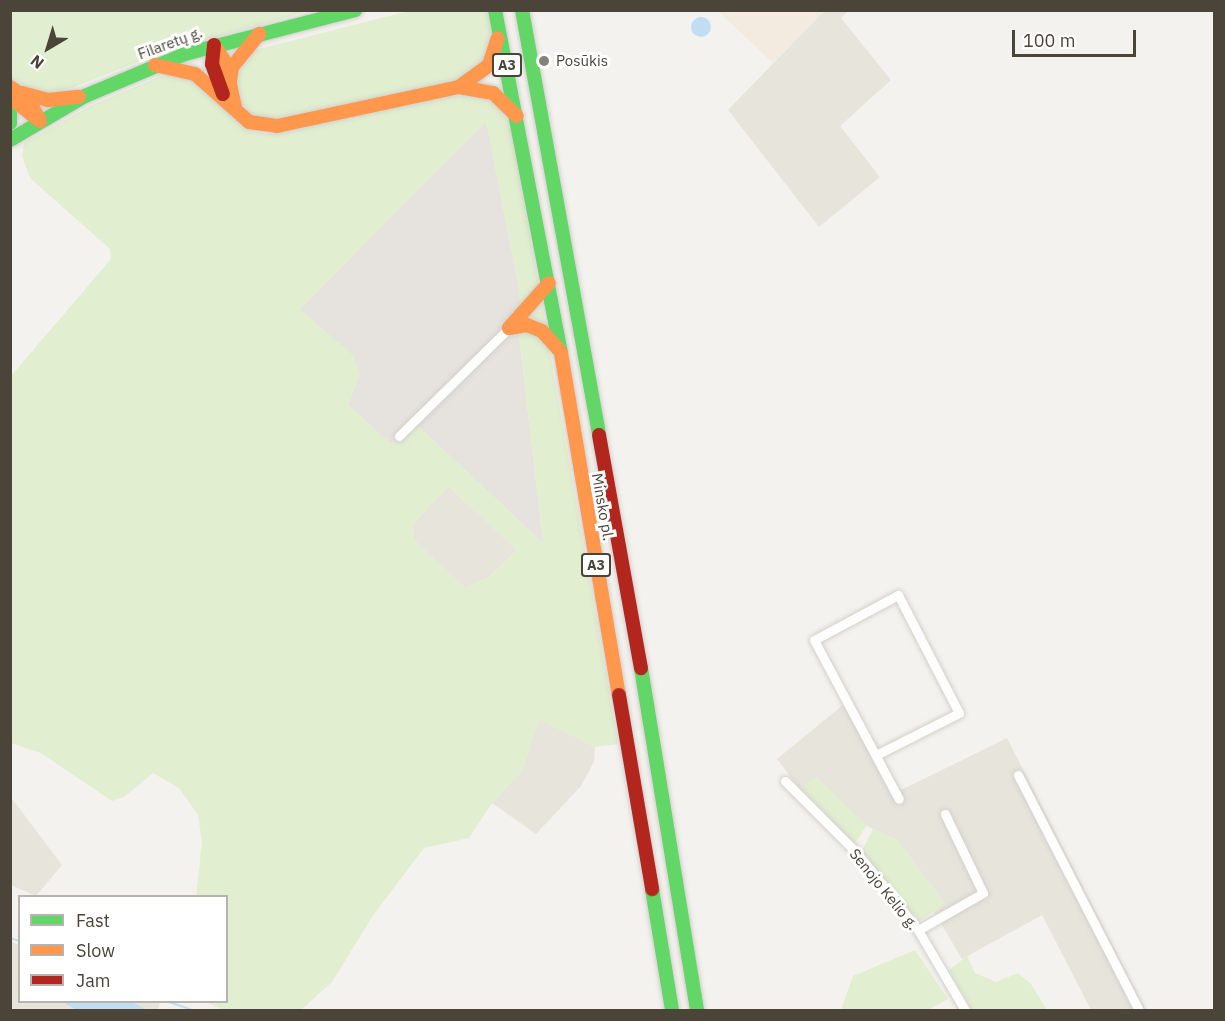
<!DOCTYPE html>
<meta charset="utf-8">
<style>
body{margin:0}
#map{position:relative;width:1225px;height:1021px;overflow:hidden;background:#f4f2ee;font-family:"IBM Plex Sans",sans-serif}
div>[style]{position:absolute}
[style*='--x']{left:calc(var(--x)*1px);top:calc(var(--y)*1px);width:calc(var(--w)*1px);rotate:calc(var(--a)*1deg)}
.residential>*{inset:0;background:#e7e4dc}
.commercial>*{inset:0;background:#f3ebdf}
.industrial>*{inset:0;background:#e6e2de}
.green>*{inset:0;background:#e1eecf}
.parking>*{inset:0;background:#e6e3df}
.water>*{inset:0;background:#c0ddf1}
.round{border-radius:50%}
.stream>*{height:2px;margin:-1px;padding:0 1px;transform-origin:1px;border-radius:1px;background:#c0ddf1}
.roads{filter:drop-shadow(0 0 2px #d2d0cb) drop-shadow(0 0 2px #d2d0cb)}
.street>*{height:9px;margin:-4.5px;padding:0 4.5px;transform-origin:4.5px;border-radius:4.5px;background:#fdfdfc}
.fast>*{height:14px;margin:-7px;padding:0 7px;transform-origin:7px;border-radius:7px;background:#63d668}
.slow>*{height:14px;margin:-7px;padding:0 7px;transform-origin:7px;border-radius:7px;background:#ff974d}
.jam>*{height:14px;margin:-7px;padding:0 7px;transform-origin:7px;border-radius:7px;background:#b3261e}
.dots>*{width:16px;height:16px;translate:-50% -50%;box-sizing:border-box;border:3px solid #fff;border-radius:50%}
span{translate:-50% -50%;white-space:nowrap;text-align:center;line-height:1.15;-webkit-text-stroke:6px #fff;paint-order:stroke}
.shield-label span{padding:2px 4px;background:#fff;border:2px solid;border-radius:4px;-webkit-text-stroke-width:0}
.shield-label{font-size:14px;color:#4b4439;font-weight:700}
.street-label{font-size:15px;color:#4b4439}
.poi-label{font-size:15px;color:#4b4439}
.left{translate:0 -50%;text-align:left}
.frame{position:absolute;inset:0;border:12px solid #4b4439;pointer-events:none}
.legend{position:absolute;left:18px;top:895px;width:210px;height:108px;box-sizing:border-box;background:#fff;border:2px solid #b7b4b0;margin:0;padding:8px 10px;list-style:none;font-size:18px;color:#4b4439}
.legend li{display:flex;align-items:center;gap:12px;height:30px}
.legend b{width:30px;border:2px solid #b7b4b0}
.north{position:absolute;left:18px;top:18px;width:60px;height:60px;-webkit-text-stroke:4px #fff;paint-order:stroke;rotate:218deg;font-size:16px;font-weight:700;line-height:24px;text-align:center;color:#4b4439}
.north::after{content:'';display:block;margin:auto;width:21px;height:27px;background:#4b4439;clip-path:polygon(50% 0,100% 100%,50% 72%,0 100%)}
.scale{position:absolute;left:1012px;top:30px;width:124px;height:27px;box-sizing:border-box;border:3px solid #4b4439;border-top:0;padding-left:8px;font-size:18px;line-height:21px;white-space:nowrap;color:#4b4439;-webkit-text-stroke:4px #fff;paint-order:stroke}
</style>
<div id="map">
<div class="residential">
<div style="clip-path:polygon(824px 11px,848px 11px,841px 18px,891px 80px,840px 126px,880px 177px,819px 227px,728px 110px)"></div>
<div style="clip-path:polygon(448px 486px,517px 550px,489px 577px,465px 588px,414px 540px,413px 524px)"></div>
<div style="clip-path:polygon(844px 704px,891px 795px,1007px 738px,1146px 1010px,1091px 1010px,1042px 915px,962px 959px,934px 912px,945px 904px,898px 841px,863px 824px,817px 778px,800px 789px,777px 759px)"></div>
<div style="clip-path:polygon(539px 719px,595px 747px,594px 762px,581px 786px,536px 834px,492px 803px,522px 770px)"></div>
<div style="clip-path:polygon(10px 796px,62px 865px,36px 896px,11px 885px)"></div>
<div style="clip-path:polygon(10px 941px,19px 945px,20px 1002px,160px 1002px,158px 1010px,11px 1010px)"></div>
</div>
<div class="commercial">
<div style="clip-path:polygon(718px 11px,824px 11px,773px 63px)"></div>
</div>
<div class="industrial">
<div style="clip-path:polygon(486px 121px,519px 288px,519px 335px,543px 543px,419px 427px,391px 444px,348px 405px,360px 373px,299px 310px)"></div>
</div>
<div class="green">
<div style="clip-path:polygon(10px 11px,309px 11px,163px 52px,49px 97px,11px 80px)"></div>
<div style="clip-path:polygon(409px 11px,487px 11px,493px 34px,489px 56px,464px 79px,273px 119px,251px 114px,243px 108px,234px 75px,255px 50px)"></div>
<div style="clip-path:polygon(evenodd,168px 73px,194px 79px,245px 128px,265px 134px,467px 93px,496px 100px,510px 121px,618px 744px,595px 747px,539px 720px,522px 770px,492px 803px,469px 838px,424px 848px,374px 914px,332px 982px,301px 1010px,222px 1010px,207px 1002px,226px 1002px,226px 896px,196px 896px,202px 842px,198px 815px,179px 788px,153px 773px,124px 797px,112px 801px,41px 753px,11px 743px,11px 376px,111px 259px,110px 249px,30px 178px,22px 156px,24px 143px,90px 106px,168px 73px,486px 122px,519px 288px,519px 335px,543px 543px,419px 427px,391px 444px,348px 405px,360px 373px,353px 355px,300px 309px,486px 122px,168px 73px,448px 486px,517px 550px,489px 577px,465px 588px,414px 540px,413px 524px,448px 486px)"></div>
<div style="clip-path:polygon(816px 777px,867px 825px,854px 845px,800px 789px)"></div>
<div style="clip-path:polygon(873px 829px,898px 841px,945px 904px,918px 922px,861px 853px)"></div>
<div style="clip-path:polygon(915px 950px,948px 999px,928px 1010px,841px 1010px,853px 976px)"></div>
<div style="clip-path:polygon(967px 956px,975px 973px,996px 982px,1018px 973px,1031px 984px,1047px 1010px,972px 1010px,949px 970px)"></div>
</div>
<div class="parking">
<div style="clip-path:polygon(506px 359px,513px 359px,512px 412px,492px 439px,462px 401px)"></div>
</div>
<div class="water">
<div class="round" style="left:691px;top:17px;width:20px;height:20px"></div>
<div style="clip-path:polygon(62px 1002px,132px 1002px,147px 1010px,77px 1010px)"></div>
</div>
<div class="stream">
<div style="--x:10;--y:938;--w:10;--a:17"></div>
<div style="--x:169;--y:1002;--w:24;--a:19"></div>
</div>
<div class="roads">
<div class="street">
<div style="--x:399;--y:436;--w:154;--a:-44.5"></div>
<div style="--x:876;--y:755;--w:93;--a:-26.8"></div>
<div style="--x:959;--y:713;--w:133;--a:-117.3"></div>
<div style="--x:898;--y:595;--w:95;--a:151.8"></div>
<div style="--x:814;--y:640;--w:180;--a:61.9"></div>
<div style="--x:1018;--y:775;--w:264;--a:62.8"></div>
<div style="--x:785;--y:781;--w:100;--a:45"></div>
<div style="--x:856;--y:852;--w:41;--a:50.9"></div>
<div style="--x:882;--y:884;--w:58;--a:52"></div>
<div style="--x:918;--y:930;--w:93;--a:59.6"></div>
<div style="--x:918;--y:930;--w:75;--a:-29.6"></div>
<div style="--x:983;--y:893;--w:88;--a:-115.7"></div>
</div>
<div class="fast">
<div style="--x:495;--y:10;--w:349;--a:79.1"></div>
<div style="--x:522;--y:10;--w:432;--a:79.7"></div>
<div style="--x:10;--y:101;--w:22;--a:90"></div>
<div style="--x:10;--y:140;--w:87;--a:-30.4"></div>
<div style="--x:85;--y:96;--w:108;--a:-22.8"></div>
<div style="--x:185;--y:54;--w:176;--a:-14.5"></div>
<div style="--x:641;--y:668;--w:347;--a:80.7"></div>
<div style="--x:652;--y:889;--w:123;--a:80.6"></div>
</div>
<div class="slow">
<div style="--x:214;--y:45;--w:20;--a:57"></div>
<div style="--x:225;--y:62;--w:46;--a:77.5"></div>
<div style="--x:155;--y:65;--w:41;--a:12.7"></div>
<div style="--x:195;--y:74;--w:72;--a:41.6"></div>
<div style="--x:249;--y:122;--w:28;--a:8"></div>
<div style="--x:277;--y:126;--w:186;--a:-12.1"></div>
<div style="--x:459;--y:87;--w:37;--a:-36"></div>
<div style="--x:489;--y:65;--w:28;--a:-72"></div>
<div style="--x:230;--y:81;--w:14;--a:-82"></div>
<div style="--x:232;--y:67;--w:43;--a:-50.7"></div>
<div style="--x:10;--y:87;--w:22;--a:34"></div>
<div style="--x:28;--y:99;--w:25;--a:61"></div>
<div style="--x:459;--y:87;--w:35;--a:10"></div>
<div style="--x:493;--y:93;--w:33;--a:44"></div>
<div style="--x:22;--y:93;--w:27;--a:15"></div>
<div style="--x:48;--y:100;--w:31;--a:-6"></div>
<div style="--x:10;--y:97;--w:38;--a:39"></div>
<div style="--x:509;--y:328;--w:18;--a:-9"></div>
<div style="--x:527;--y:325;--w:16;--a:22"></div>
<div style="--x:542;--y:331;--w:27;--a:48"></div>
<div style="--x:509;--y:328;--w:60;--a:-48.4"></div>
<div style="--x:561;--y:353;--w:347;--a:80.4"></div>
</div>
<div class="jam">
<div style="--x:214;--y:45;--w:19;--a:96"></div>
<div style="--x:212;--y:64;--w:32;--a:70"></div>
<div style="--x:599;--y:435;--w:237;--a:79.8"></div>
<div style="--x:619;--y:695;--w:197;--a:80.3"></div>
</div>
</div>
<div class="dots">
<div style="left:544px;top:61px;background:#868178"></div>
</div>
<div class="shield-label">
<span style="left:507px;top:65px">A3</span>
<span style="left:596px;top:565px">A3</span>
</div>
<div class="street-label">
<span style="left:170px;top:43px;rotate:-20deg">Filaretų g.</span>
<span style="left:603px;top:507px;rotate:80deg">Minsko pl.</span>
<span style="left:884px;top:889px;rotate:51deg">Senojo Kelio g.</span>
</div>
<div class="poi-label">
<span class="left" style="left:556px;top:61px">Posūkis</span>
</div>
<div class="frame"></div>
<ul class="legend">
<li><b style="height:8px;background:#63d668"></b>Fast</li>
<li><b style="height:8px;background:#ff974d"></b>Slow</li>
<li><b style="height:8px;background:#b3261e"></b>Jam</li>
</ul>
<div class="north">N</div>
<div class="scale">100 m</div>
</div>
